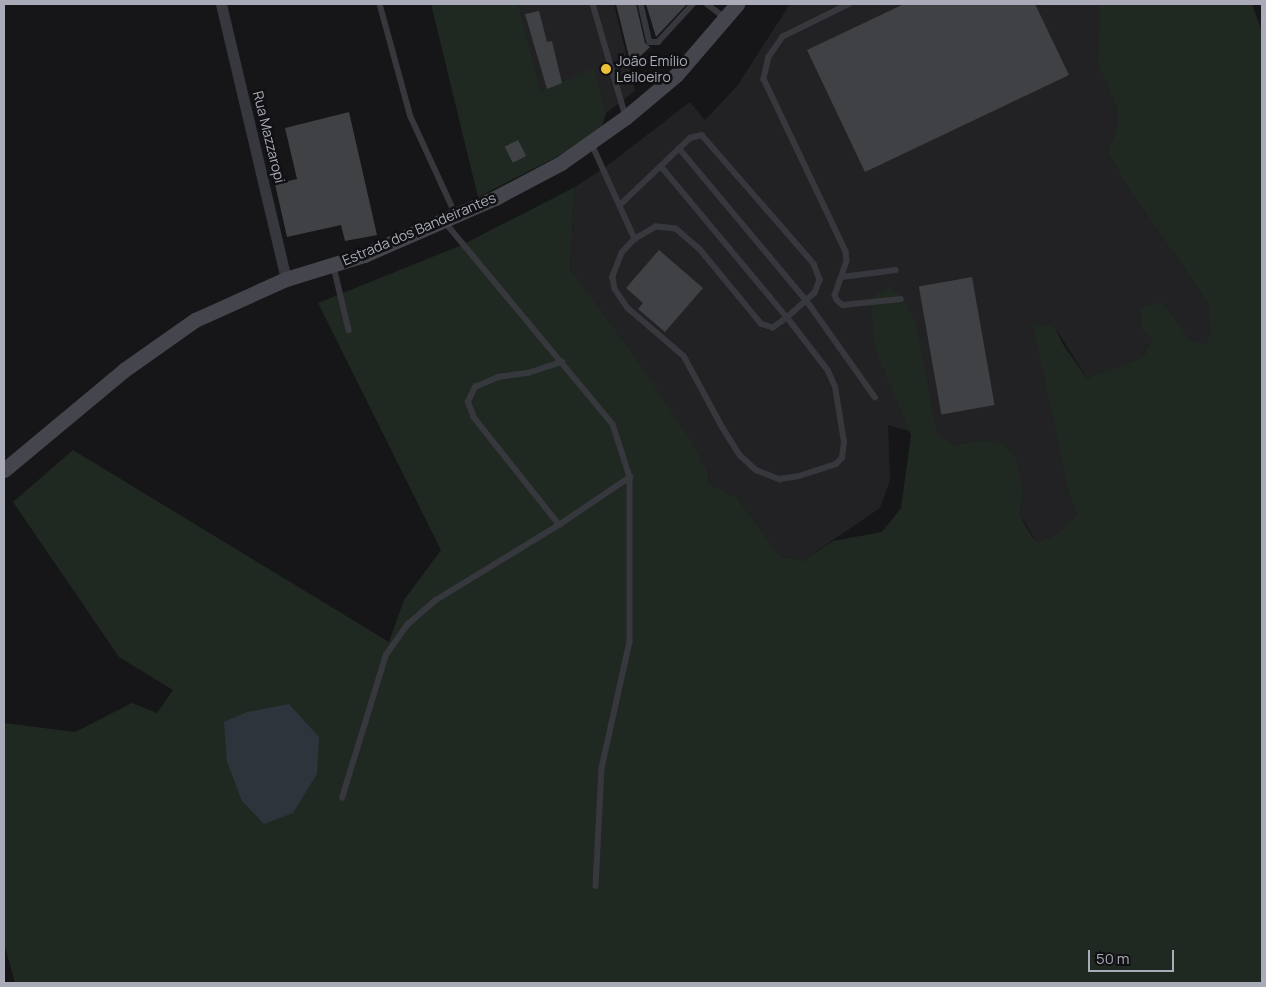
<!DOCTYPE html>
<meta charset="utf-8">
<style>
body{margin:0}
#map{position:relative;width:1266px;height:987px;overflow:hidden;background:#161618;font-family:Manrope,sans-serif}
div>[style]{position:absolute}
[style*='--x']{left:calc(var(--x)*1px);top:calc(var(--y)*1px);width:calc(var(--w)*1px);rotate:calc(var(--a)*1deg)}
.built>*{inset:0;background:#222225}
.green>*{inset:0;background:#202822}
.water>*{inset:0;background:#2d343c}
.building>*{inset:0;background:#404145;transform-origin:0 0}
.service>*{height:5.5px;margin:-2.75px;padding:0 2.75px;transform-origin:2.75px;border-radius:2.75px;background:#37383d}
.minor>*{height:11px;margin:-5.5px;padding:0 5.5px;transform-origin:5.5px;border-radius:5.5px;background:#37383d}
.secondary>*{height:15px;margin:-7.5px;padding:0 7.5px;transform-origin:7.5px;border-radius:7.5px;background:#45464d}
.dots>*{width:14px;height:14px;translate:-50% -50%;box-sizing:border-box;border:2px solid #111113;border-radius:50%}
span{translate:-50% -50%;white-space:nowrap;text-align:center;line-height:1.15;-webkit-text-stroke:5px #111113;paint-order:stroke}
.poi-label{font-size:14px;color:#a9acb8}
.left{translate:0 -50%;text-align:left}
.street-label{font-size:14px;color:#a9acb8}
.frame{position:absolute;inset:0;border:5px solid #a9acb8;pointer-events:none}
.scale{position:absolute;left:1088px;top:950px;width:86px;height:22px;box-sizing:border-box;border:2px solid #a9acb8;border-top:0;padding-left:6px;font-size:15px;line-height:18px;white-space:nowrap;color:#a9acb8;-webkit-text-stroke:4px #111113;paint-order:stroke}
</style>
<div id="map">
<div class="built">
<div style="clip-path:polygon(518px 4px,614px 4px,635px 91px,606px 113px,594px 69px,541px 91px)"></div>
<div style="clip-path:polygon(790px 4px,1100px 4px,1100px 25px,1109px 87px,1117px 108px,1117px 129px,1107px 151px,1126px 185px,1208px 303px,1212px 332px,1205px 345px,1152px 340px,1143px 357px,1087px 378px,1054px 326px,1069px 494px,1077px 515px,1058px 534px,1036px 542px,1020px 514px,1023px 493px,980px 440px,954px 445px,888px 425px,890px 480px,880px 508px,802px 561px,780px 556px,737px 498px,709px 484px,708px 473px,570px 269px,575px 187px,604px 168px,690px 102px,705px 120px,737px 86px)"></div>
</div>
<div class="green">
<div style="clip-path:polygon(431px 4px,518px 4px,541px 91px,594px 68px,606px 113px,602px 126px,566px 152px,478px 197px)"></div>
<div style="clip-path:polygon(1100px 4px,1252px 4px,1262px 32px,1262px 983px,15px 983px,4px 943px,4px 723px,75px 732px,132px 703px,157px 713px,173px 690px,119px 657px,13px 502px,73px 450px,389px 642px,404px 600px,441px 550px,318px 303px,462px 245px,575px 187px,570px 269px,642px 367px,691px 441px,708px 473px,709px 484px,737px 498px,780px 556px,802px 561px,833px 541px,882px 532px,901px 508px,911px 435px,874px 346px,871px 297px,891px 287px,904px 299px,916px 324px,937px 435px,954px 445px,980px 440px,1004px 444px,1016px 458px,1023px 493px,1020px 514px,1026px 527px,1036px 542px,1058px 534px,1077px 515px,1069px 494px,1033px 324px,1054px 326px,1064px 346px,1087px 378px,1143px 357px,1152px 340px,1141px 327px,1141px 307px,1162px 302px,1191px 341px,1205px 345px,1211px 332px,1208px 303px,1126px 185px,1107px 151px,1117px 129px,1117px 108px,1098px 64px)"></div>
</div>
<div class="water">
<div style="clip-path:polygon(289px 704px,319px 737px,317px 774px,293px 813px,264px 824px,242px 801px,227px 762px,224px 722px,247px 712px)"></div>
</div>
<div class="building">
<div style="clip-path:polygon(616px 4px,636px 4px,645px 43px,650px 47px,631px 65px)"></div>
<div style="clip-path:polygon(646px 4px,687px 4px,656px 37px)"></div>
<div style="clip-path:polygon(904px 4px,1035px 4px,1069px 75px,865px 172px,807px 50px)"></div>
<div style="clip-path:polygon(539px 11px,547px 42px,552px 41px,562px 83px,547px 89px,525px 14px)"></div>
<div style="clip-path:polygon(349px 112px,377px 235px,345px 241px,341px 225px,287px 237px,275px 184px,297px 179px,285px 128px)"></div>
<div style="left:518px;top:140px;width:18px;height:15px;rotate:63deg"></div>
<div style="clip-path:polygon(659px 250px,703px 288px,665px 332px,638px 309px,643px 303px,626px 288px)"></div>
<div style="left:972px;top:277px;width:130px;height:54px;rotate:80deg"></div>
</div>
<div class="service">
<div style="--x:380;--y:4;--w:117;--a:74.7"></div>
<div style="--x:411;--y:117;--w:108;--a:65.3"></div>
<div style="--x:593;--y:4;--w:118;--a:73.7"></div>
<div style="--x:641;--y:4;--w:39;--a:77"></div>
<div style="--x:650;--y:42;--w:8;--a:0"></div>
<div style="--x:658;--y:42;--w:52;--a:-47.4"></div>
<div style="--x:707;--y:4;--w:21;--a:37"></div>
<div style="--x:850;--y:4;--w:75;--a:153.8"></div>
<div style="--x:783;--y:37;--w:24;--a:125"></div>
<div style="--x:769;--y:57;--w:23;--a:103"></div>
<div style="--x:764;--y:79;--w:191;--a:64.6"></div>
<div style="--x:846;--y:252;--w:9;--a:84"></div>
<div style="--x:847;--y:261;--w:36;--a:109"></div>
<div style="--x:835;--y:295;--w:5;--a:68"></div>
<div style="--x:837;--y:300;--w:8;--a:40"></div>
<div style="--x:843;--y:305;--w:58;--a:-5.9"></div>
<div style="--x:591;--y:142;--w:107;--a:65.6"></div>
<div style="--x:635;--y:239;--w:19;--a:133"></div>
<div style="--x:622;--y:253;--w:26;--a:111"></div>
<div style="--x:613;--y:277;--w:12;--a:81"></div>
<div style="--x:615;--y:289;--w:23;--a:56"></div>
<div style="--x:628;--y:308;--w:74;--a:40.6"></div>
<div style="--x:684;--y:356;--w:82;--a:61.6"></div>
<div style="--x:723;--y:428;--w:32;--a:58"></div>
<div style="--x:740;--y:455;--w:22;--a:43"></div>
<div style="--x:756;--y:470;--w:26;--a:21"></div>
<div style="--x:780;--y:479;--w:19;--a:-9"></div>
<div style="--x:799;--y:476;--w:39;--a:-18"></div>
<div style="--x:836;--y:464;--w:8;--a:-45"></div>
<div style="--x:842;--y:458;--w:16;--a:-83"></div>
<div style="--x:844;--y:442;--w:56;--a:-99.3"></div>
<div style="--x:835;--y:387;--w:17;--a:-114"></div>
<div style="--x:828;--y:371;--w:67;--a:-127.7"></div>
<div style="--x:787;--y:318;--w:17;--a:144"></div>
<div style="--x:773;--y:328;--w:13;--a:-162"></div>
<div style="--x:761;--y:324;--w:96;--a:-129.5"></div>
<div style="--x:700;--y:250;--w:32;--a:-139"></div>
<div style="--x:676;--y:229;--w:20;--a:-174"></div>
<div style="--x:656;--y:227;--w:24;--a:150"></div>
<div style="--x:679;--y:148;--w:199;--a:50.1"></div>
<div style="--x:807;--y:301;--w:118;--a:54.7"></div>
<div style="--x:620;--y:205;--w:97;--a:-43.7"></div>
<div style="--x:690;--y:138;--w:12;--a:-14"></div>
<div style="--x:702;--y:135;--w:171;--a:49"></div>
<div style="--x:814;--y:264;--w:17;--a:69"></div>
<div style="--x:820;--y:280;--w:14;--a:111"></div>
<div style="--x:815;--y:293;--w:38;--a:138"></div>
<div style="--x:787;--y:318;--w:197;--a:-129.8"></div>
<div style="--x:445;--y:222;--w:263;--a:50.3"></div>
<div style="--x:613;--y:424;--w:56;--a:72.2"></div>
<div style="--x:630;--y:477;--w:165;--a:90"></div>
<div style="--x:630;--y:642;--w:129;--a:102.5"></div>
<div style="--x:602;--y:768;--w:118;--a:92.9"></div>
<div style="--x:334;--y:267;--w:65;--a:76.6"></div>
<div style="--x:842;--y:277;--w:54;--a:-7.4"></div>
<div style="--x:559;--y:525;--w:137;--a:-128.5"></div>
<div style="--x:474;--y:418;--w:17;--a:-111"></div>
<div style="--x:468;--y:402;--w:17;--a:-65"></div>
<div style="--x:475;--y:387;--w:25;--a:-23"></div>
<div style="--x:498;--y:377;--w:30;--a:-8"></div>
<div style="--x:528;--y:373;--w:36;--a:-18"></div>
<div style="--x:342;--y:798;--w:150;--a:-72.9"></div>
<div style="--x:386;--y:655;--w:37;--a:-55"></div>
<div style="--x:407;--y:625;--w:38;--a:-41"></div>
<div style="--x:436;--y:600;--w:144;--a:-31.4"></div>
<div style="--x:559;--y:525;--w:86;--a:-34.1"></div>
</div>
<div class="minor">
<div style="--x:221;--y:4;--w:283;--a:76.7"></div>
</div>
<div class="secondary">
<div style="--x:4;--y:470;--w:156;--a:-39.8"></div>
<div style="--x:124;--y:370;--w:87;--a:-35.2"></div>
<div style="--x:195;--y:320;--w:100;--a:-24.3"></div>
<div style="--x:286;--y:279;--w:82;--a:-17.1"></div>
<div style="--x:364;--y:255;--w:143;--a:-23.5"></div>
<div style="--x:495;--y:198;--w:75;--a:-27.9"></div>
<div style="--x:561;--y:163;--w:80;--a:-35.3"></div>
<div style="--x:626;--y:117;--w:65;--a:-40"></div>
<div style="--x:676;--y:75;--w:94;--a:-49.3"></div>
</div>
<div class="dots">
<div style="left:606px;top:69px;background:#edc03a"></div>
</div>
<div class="poi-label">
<span class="left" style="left:616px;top:69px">João Emílio<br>Leiloeiro</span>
</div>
<div class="street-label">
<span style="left:269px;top:137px;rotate:76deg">Rua Mazzaropi</span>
<span style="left:419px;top:229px;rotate:-23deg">Estrada dos Bandeirantes</span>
</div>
<div class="frame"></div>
<div class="scale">50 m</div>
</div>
